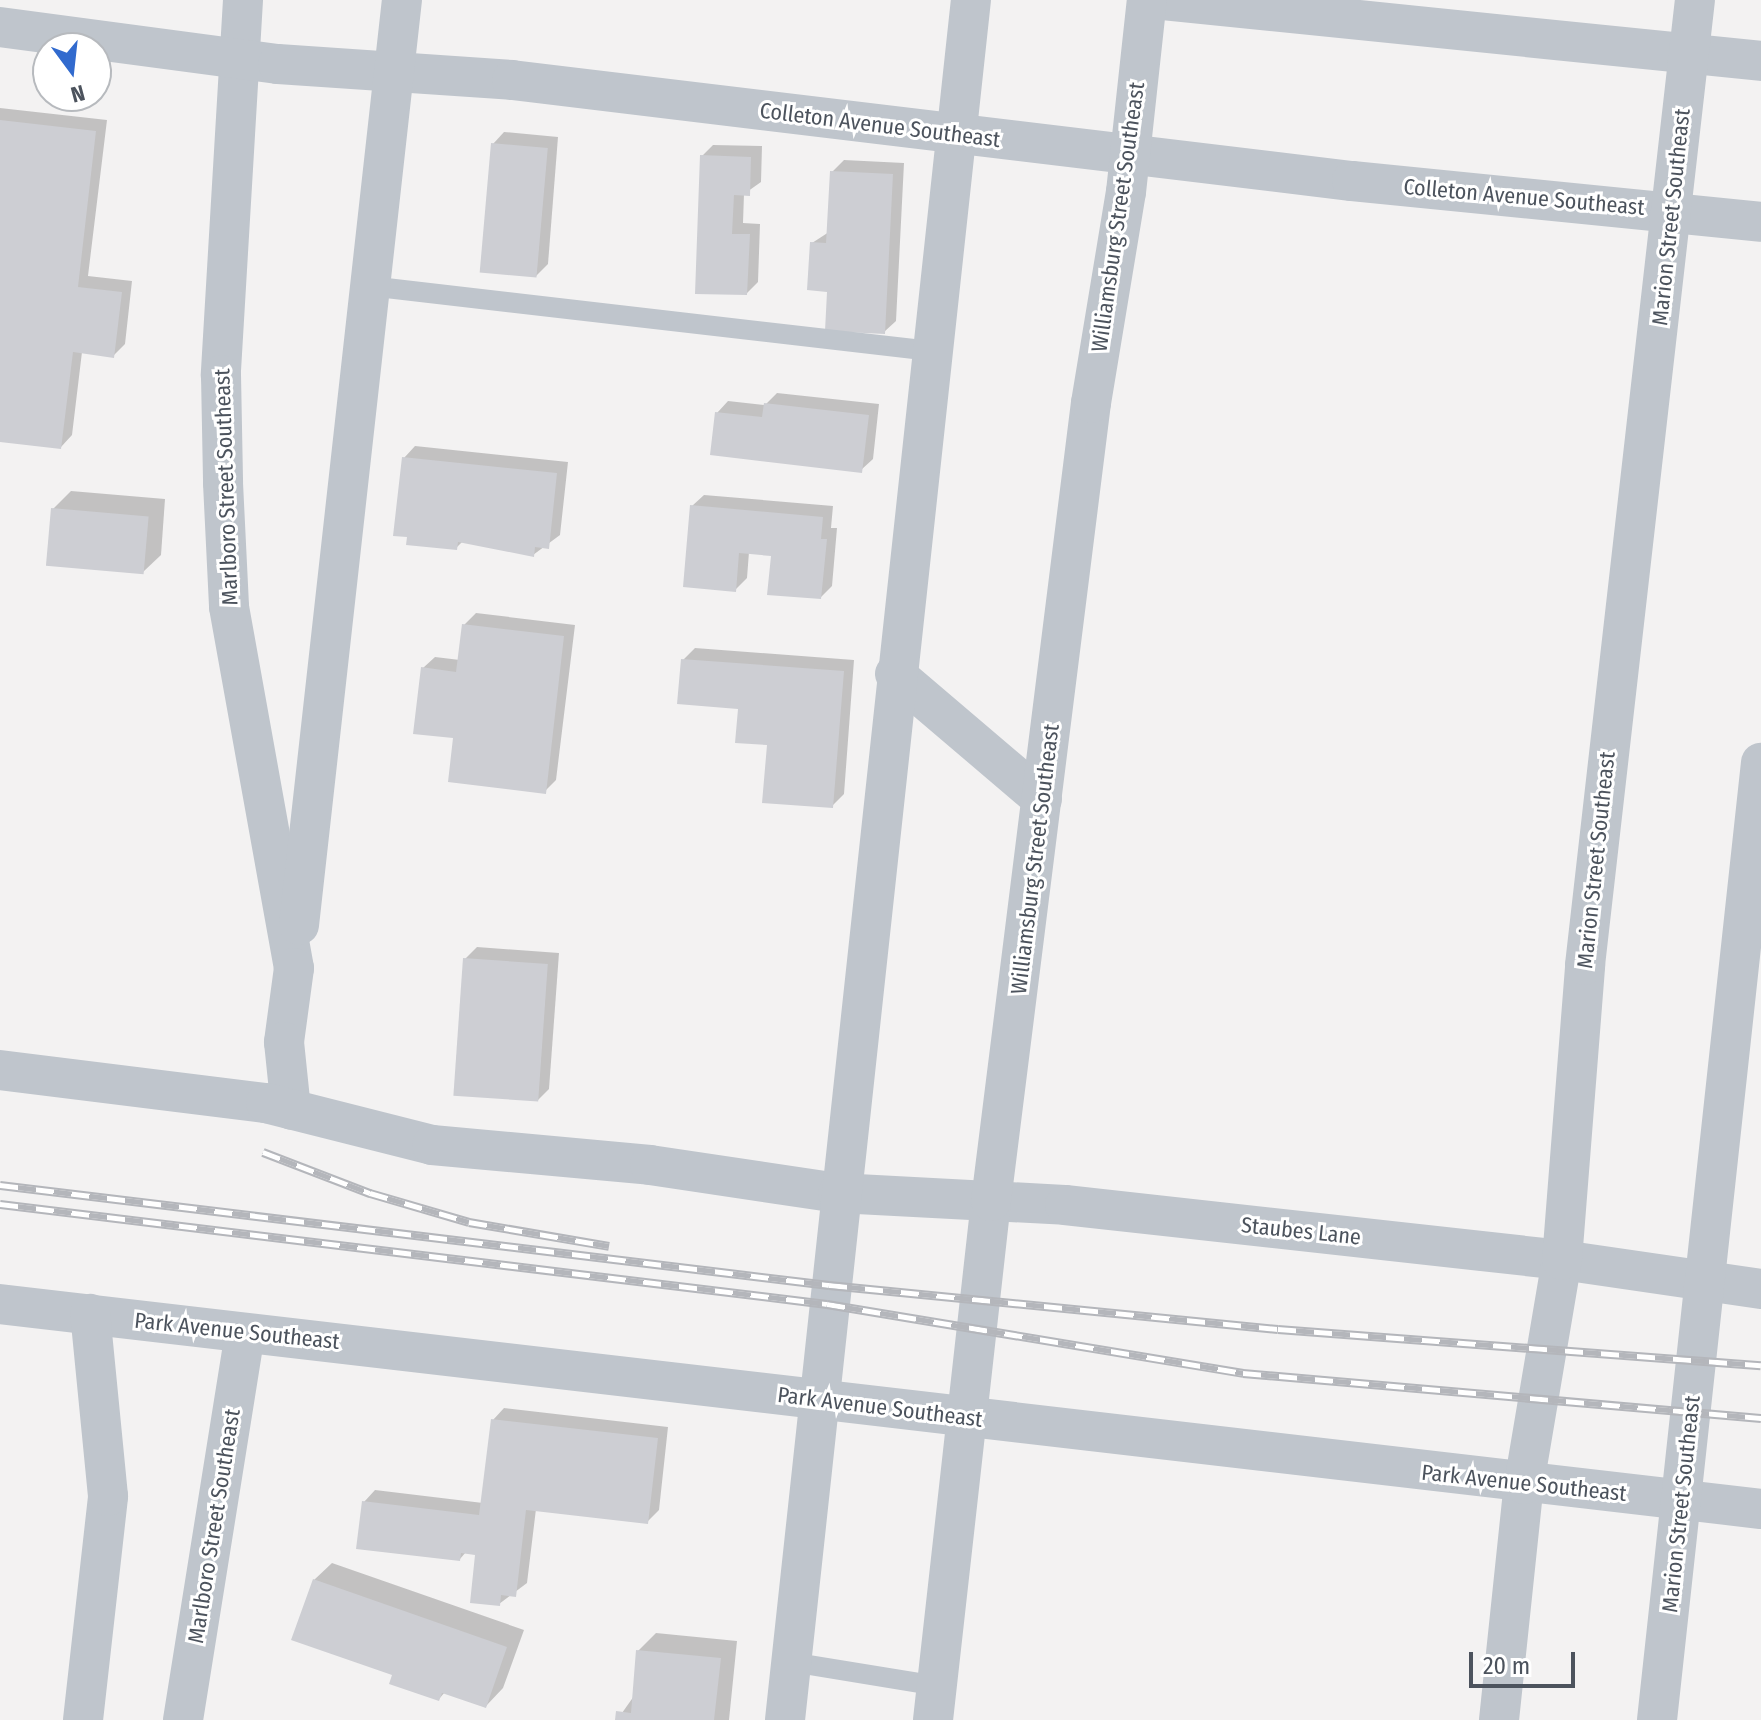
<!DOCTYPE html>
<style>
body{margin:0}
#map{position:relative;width:1761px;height:1720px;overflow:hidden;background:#f3f2f2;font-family:"Fira Sans Condensed",sans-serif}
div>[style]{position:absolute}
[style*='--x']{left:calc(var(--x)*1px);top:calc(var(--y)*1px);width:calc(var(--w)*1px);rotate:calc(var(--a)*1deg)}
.shadow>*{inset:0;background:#0003}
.building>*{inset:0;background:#cdced3;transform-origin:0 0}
.lane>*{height:20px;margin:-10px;padding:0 10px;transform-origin:10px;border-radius:10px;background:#bfc5cc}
.street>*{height:40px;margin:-20px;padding:0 20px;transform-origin:20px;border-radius:20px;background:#bfc5cc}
.rail>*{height:9px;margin-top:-4.5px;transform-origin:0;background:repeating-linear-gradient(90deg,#fff 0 18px,#b4b6bb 0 36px);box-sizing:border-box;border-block:2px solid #b4b6bb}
span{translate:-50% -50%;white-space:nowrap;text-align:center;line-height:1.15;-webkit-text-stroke:6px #fff;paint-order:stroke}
.street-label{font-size:22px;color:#4c535d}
.north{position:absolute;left:32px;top:32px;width:80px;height:80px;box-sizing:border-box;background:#fff;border:2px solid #b7babe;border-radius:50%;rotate:165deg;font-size:22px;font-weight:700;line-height:32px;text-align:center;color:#4c535d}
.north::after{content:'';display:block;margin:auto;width:28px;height:36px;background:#316ace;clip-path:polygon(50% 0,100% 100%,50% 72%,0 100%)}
.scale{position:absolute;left:1469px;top:1652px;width:106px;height:36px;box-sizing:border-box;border:4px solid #4c535d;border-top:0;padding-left:10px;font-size:24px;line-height:28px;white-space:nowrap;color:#4c535d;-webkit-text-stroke:6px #fff;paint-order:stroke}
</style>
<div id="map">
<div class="shadow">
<div style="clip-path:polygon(0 108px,107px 120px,88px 276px,132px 281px,125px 344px,113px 356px,82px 352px,72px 435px,61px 447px,0 440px)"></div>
<div style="clip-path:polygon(504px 132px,558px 137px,548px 264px,536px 276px,493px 144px)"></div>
<div style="clip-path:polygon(713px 145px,762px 146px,761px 182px,744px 194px,743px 223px,760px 224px,758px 282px,747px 293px,702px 156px)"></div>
<div style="clip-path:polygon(844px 160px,904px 163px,896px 321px,884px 332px,829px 290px,812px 243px,829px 232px,832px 172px)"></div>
<div style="clip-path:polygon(777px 393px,879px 404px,873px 459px,861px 470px,717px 413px,728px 401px,765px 405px)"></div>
<div style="clip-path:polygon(415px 446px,568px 462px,560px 535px,533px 555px,463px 541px,456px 548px,404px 458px)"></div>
<div style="clip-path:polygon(71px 491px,165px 499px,161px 555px,143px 572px,53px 509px)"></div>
<div style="clip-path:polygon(704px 495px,833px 506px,831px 528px,837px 528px,832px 586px,821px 597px,773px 554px,749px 552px,747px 578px,735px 590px,692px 506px)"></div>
<div style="clip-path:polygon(476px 613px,575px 625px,556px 780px,545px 791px,456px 736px,423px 668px,435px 657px,460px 660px,464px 625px)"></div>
<div style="clip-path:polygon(695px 648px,854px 660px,844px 794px,832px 806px,740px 707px,683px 660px)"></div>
<div style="clip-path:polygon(477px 947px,559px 953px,549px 1089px,537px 1101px,465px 959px)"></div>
<div style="clip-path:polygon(504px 1408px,668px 1427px,659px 1510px,647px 1522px,536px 1509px,527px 1583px,499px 1604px,478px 1553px,466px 1552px,460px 1559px,364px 1502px,375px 1490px,483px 1503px,493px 1420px)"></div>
<div style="clip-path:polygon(332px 1563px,524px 1630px,503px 1688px,486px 1706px,445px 1692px,439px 1699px,394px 1674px,314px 1580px)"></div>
<div style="clip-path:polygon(656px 1633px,737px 1641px,729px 1720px,617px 1720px,634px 1696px,638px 1651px)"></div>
</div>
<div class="building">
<div style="clip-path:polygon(0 120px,96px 131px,78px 287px,122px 292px,114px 358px,73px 352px,61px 449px,0 442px)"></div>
<div style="left:491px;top:143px;width:57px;height:130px;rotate:5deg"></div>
<div style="clip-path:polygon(700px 155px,751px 157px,750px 196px,734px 195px,732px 234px,750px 234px,747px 295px,695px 294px)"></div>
<div style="clip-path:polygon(830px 171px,893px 174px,885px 334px,825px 331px,827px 292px,807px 290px,810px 242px,826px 243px)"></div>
<div style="clip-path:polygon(764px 403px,869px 415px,862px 473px,710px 455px,715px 412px,762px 417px)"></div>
<div style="clip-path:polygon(402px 457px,557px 473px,549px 549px,535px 547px,534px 557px,458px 542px,457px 550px,406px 545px,407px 537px,393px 536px)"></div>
<div style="clip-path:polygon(690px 505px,823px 517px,821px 539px,827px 539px,821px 599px,767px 595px,771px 556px,739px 553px,736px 592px,683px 587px)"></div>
<div style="left:51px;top:508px;width:98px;height:58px;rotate:5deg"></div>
<div style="clip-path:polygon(462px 624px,564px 636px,546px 794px,448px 782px,453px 738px,413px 734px,421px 667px,456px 672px)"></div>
<div style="clip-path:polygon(681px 659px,844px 671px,833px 808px,762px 803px,767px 745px,735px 743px,738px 709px,677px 704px)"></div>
<div style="left:463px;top:958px;width:85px;height:138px;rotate:4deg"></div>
<div style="clip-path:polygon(491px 1419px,658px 1438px,648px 1524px,526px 1510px,516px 1597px,501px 1595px,500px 1606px,470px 1603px,475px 1555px,461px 1553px,460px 1561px,356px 1549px,362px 1501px,479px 1515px)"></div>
<div style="clip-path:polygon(313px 1579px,507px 1647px,486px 1708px,442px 1693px,439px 1701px,389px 1684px,392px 1675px,291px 1640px)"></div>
<div style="clip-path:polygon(636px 1650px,721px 1658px,714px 1720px,615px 1720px,616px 1711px,631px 1713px)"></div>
</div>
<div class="lane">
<div style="--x:369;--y:286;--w:566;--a:6.6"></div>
<div style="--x:791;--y:1662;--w:148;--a:9.3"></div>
</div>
<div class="street">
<div style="--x:243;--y:0;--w:376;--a:93.4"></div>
<div style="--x:221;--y:375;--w:108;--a:88.9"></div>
<div style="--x:223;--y:483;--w:124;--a:87.2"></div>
<div style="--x:229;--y:607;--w:367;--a:79.8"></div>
<div style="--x:294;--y:968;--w:75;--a:97.7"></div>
<div style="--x:284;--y:1042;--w:68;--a:84.1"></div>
<div style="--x:1163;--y:0;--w:601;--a:5.82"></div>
<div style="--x:0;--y:27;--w:280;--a:7.6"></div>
<div style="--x:278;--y:64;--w:235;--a:3.9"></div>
<div style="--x:512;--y:80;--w:846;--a:6.86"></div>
<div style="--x:1352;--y:181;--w:411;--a:5.7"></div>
<div style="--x:895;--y:674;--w:193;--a:40.4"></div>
<div style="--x:299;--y:925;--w:931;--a:-83.65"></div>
<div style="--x:0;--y:1070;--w:268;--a:7.1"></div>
<div style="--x:266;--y:1103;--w:171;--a:14.2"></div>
<div style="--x:432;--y:1145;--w:219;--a:5.2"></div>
<div style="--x:650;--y:1165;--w:190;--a:8.5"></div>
<div style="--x:838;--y:1193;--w:227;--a:3"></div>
<div style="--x:1065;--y:1205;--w:500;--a:6.31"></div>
<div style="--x:1562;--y:1260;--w:201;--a:8.3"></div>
<div style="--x:0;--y:1304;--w:1773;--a:6.64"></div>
<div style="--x:83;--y:1720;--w:225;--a:-83.6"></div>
<div style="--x:108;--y:1496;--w:183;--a:-95.6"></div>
<div style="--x:183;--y:1720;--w:392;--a:-80.9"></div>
<div style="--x:785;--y:1720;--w:1730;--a:-83.83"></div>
<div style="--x:933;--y:1720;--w:522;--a:-83.62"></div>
<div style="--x:991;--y:1201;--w:804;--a:-82.86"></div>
<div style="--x:1091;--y:403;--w:214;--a:-80.6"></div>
<div style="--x:1126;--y:192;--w:193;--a:-83.8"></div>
<div style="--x:1499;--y:1720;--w:237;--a:-84"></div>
<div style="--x:1524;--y:1484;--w:227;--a:-80.4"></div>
<div style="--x:1562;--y:1260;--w:296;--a:-85.5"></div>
<div style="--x:1585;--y:965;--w:971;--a:-83.5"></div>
<div style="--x:1657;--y:1720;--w:963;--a:-83.8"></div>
</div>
<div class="rail">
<div style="--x:263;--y:1152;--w:115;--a:21"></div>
<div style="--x:370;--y:1193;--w:103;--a:16.3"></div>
<div style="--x:469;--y:1222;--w:142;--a:9.7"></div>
<div style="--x:0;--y:1185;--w:835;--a:6.88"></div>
<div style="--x:829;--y:1285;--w:451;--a:5.6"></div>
<div style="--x:1278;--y:1329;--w:484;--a:4.3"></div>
<div style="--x:0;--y:1204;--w:833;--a:6.89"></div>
<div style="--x:827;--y:1304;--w:422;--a:9.4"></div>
<div style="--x:1243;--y:1373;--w:520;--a:4.96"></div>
</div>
<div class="street-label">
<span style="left:880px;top:125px;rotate:7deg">Colleton Avenue Southeast</span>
<span style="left:1524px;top:197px;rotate:5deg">Colleton Avenue Southeast</span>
<span style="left:1118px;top:217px;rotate:-82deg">Williamsburg Street Southeast</span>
<span style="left:1671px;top:217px;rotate:-84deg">Marion Street Southeast</span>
<span style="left:226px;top:487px;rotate:-92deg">Marlboro Street Southeast</span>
<span style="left:1035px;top:859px;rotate:-83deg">Williamsburg Street Southeast</span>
<span style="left:1596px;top:860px;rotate:-84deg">Marion Street Southeast</span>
<span style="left:1301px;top:1231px;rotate:6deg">Staubes Lane</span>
<span style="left:237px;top:1331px;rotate:6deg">Park Avenue Southeast</span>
<span style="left:880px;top:1407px;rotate:7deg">Park Avenue Southeast</span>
<span style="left:1524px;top:1483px;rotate:6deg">Park Avenue Southeast</span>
<span style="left:1681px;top:1504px;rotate:-84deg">Marion Street Southeast</span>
<span style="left:214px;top:1526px;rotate:-81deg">Marlboro Street Southeast</span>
</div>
<div class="north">N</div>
<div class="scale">20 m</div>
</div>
